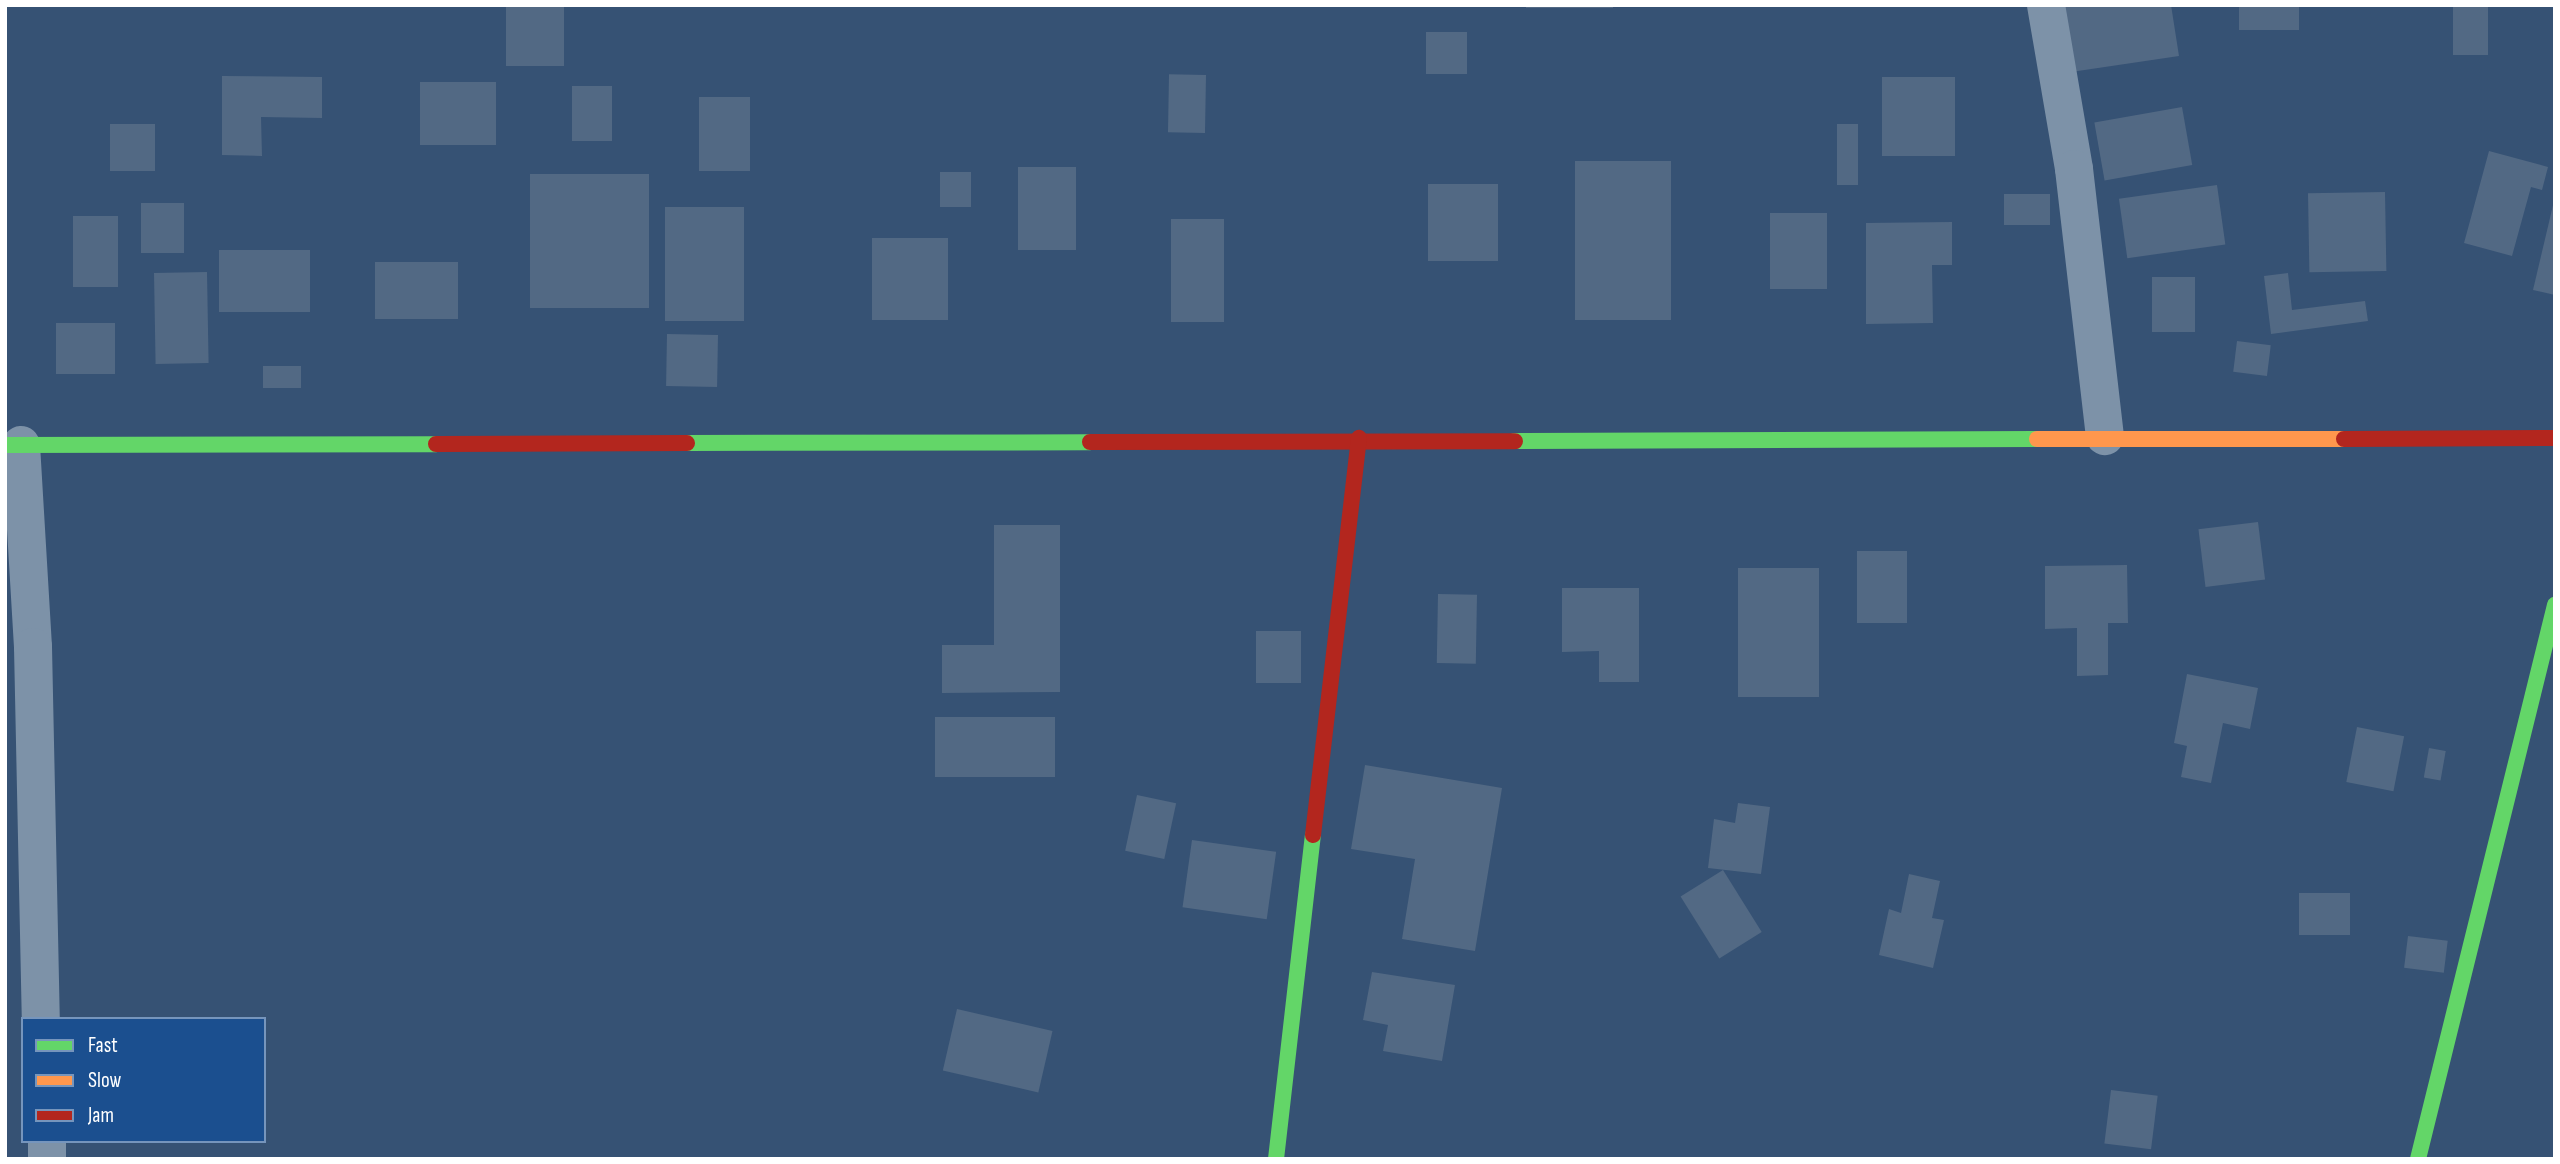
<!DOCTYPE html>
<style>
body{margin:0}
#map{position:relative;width:2560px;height:1164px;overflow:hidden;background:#365274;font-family:"Sofia Sans Condensed",sans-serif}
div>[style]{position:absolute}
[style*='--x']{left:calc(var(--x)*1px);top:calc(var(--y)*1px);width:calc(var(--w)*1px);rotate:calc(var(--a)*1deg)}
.building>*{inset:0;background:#526984;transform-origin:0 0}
.street>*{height:38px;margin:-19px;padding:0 19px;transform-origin:19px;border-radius:19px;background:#7d92a8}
.fast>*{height:16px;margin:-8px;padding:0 8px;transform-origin:8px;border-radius:8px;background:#63d668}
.slow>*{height:16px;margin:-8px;padding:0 8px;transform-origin:8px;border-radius:8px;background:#ff974d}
.jam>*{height:16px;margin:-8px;padding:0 8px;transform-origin:8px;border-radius:8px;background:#b3261e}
span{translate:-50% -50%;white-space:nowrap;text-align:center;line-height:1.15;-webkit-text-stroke:7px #1b4f8f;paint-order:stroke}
.frame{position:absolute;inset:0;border:7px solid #fff;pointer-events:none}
.legend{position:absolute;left:21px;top:1017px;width:245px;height:126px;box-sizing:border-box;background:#1b4f8f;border:2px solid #7695bc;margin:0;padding:9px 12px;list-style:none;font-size:21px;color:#fff}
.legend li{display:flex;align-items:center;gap:14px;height:35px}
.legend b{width:35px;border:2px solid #7695bc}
</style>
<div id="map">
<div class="building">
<div style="left:506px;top:5px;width:58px;height:61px"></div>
<div style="left:1526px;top:5px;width:87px;height:3px"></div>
<div style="clip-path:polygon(2060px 5px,2171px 5px,2179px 56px,2071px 72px)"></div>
<div style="left:2239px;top:5px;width:60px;height:25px"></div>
<div style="left:2453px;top:5px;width:35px;height:50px"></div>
<div style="left:1426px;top:32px;width:41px;height:42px"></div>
<div style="left:1206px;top:75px;width:58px;height:37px;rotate:91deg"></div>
<div style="clip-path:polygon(222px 76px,322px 77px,322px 118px,261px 117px,262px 156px,222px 155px)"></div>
<div style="left:1882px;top:77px;width:73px;height:79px"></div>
<div style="left:496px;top:82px;width:63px;height:76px;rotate:90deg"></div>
<div style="left:572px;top:86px;width:40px;height:55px"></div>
<div style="left:750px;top:97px;width:74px;height:51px;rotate:90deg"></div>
<div style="left:2182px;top:107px;width:59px;height:89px;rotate:80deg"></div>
<div style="left:155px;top:124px;width:47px;height:45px;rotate:90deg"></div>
<div style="left:1837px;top:124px;width:21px;height:61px"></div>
<div style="clip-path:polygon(2489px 151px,2548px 167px,2542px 190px,2531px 187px,2512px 256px,2464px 243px)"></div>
<div style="left:1575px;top:161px;width:96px;height:159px"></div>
<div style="left:1018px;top:167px;width:58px;height:83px"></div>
<div style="left:940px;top:172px;width:31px;height:35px"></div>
<div style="left:530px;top:174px;width:119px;height:134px"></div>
<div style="left:1428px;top:184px;width:70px;height:77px"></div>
<div style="left:2217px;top:185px;width:60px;height:99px;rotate:82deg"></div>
<div style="left:2385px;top:192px;width:79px;height:77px;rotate:89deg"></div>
<div style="left:2004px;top:194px;width:46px;height:31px"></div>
<div style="clip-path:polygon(2554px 201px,2555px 201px,2555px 295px,2533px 290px)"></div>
<div style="left:141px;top:203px;width:43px;height:50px"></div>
<div style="left:665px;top:207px;width:79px;height:114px"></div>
<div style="left:1827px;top:213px;width:76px;height:57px;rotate:90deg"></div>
<div style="left:118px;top:216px;width:71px;height:45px;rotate:90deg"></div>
<div style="left:1171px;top:219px;width:53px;height:103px"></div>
<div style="clip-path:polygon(1952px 222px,1952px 265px,1932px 265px,1933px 323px,1866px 324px,1866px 223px)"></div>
<div style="left:948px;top:238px;width:82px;height:76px;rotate:90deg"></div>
<div style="left:219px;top:250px;width:91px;height:62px"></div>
<div style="left:375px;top:262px;width:83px;height:57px"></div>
<div style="left:207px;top:272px;width:91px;height:53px;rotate:89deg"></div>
<div style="clip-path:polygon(2288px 273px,2292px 310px,2365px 301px,2368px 321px,2271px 334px,2264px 276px)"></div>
<div style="left:2152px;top:277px;width:43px;height:55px"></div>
<div style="left:56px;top:323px;width:59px;height:51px"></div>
<div style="left:667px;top:334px;width:51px;height:52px;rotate:1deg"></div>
<div style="left:2237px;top:341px;width:34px;height:31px;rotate:7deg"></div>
<div style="left:263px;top:366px;width:38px;height:22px"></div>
<div style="left:2258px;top:522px;width:58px;height:60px;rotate:83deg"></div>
<div style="clip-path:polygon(994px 525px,1060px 525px,1060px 692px,942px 693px,942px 645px,994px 645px)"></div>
<div style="left:1857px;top:551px;width:50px;height:72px"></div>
<div style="clip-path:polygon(2127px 565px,2128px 623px,2108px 623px,2108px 675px,2077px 676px,2077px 628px,2045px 629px,2045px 566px)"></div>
<div style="left:1738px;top:568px;width:81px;height:129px"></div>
<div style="clip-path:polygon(1562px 588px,1639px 588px,1639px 682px,1599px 682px,1599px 651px,1562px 652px)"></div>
<div style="left:1438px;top:594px;width:39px;height:69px;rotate:1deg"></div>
<div style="left:1256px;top:631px;width:45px;height:52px"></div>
<div style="clip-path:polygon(2187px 674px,2258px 688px,2250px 729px,2223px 723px,2211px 783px,2181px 777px,2187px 746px,2174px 743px)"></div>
<div style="left:935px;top:717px;width:120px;height:60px"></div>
<div style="left:2357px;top:727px;width:48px;height:56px;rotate:11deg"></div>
<div style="left:2429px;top:748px;width:17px;height:30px;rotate:10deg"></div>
<div style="clip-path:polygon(1365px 765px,1502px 788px,1475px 951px,1402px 939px,1415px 859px,1351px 849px)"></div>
<div style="left:1137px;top:795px;width:40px;height:57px;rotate:12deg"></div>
<div style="clip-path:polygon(1738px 803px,1770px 807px,1761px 874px,1708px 868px,1714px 819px,1735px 823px)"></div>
<div style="left:1192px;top:840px;width:85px;height:68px;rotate:8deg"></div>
<div style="left:1723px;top:870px;width:73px;height:50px;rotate:58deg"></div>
<div style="clip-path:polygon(1909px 874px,1940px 881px,1932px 918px,1944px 920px,1933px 968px,1879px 955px,1889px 909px,1901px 913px)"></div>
<div style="left:2299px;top:893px;width:51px;height:42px"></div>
<div style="left:2408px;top:936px;width:40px;height:32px;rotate:7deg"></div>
<div style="clip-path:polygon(1372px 972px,1455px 985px,1442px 1061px,1383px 1051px,1388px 1025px,1363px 1020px)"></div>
<div style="left:957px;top:1009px;width:98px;height:63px;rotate:13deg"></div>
<div style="left:2111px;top:1090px;width:47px;height:54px;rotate:7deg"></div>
</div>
<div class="street">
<div style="--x:2046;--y:5;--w:166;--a:80.3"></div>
<div style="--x:2074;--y:169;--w:269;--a:83.4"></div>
<div style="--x:21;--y:445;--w:202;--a:86.6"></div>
<div style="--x:33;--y:647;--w:372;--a:88.8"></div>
<div style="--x:47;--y:1141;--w:18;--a:90"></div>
</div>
<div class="fast">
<div style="--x:1515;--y:441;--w:522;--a:-0.22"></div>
<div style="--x:687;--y:443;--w:403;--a:-0.1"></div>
<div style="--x:5;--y:445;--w:431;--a:-0.1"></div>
<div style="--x:1276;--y:1159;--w:326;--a:-83.5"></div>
<div style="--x:2418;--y:1159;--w:571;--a:-76.11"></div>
</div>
<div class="slow">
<div style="--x:2037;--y:439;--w:307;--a:0"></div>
</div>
<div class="jam">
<div style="--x:2344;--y:439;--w:211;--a:-0.3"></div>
<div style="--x:1090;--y:442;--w:425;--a:-0.1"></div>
<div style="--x:436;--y:444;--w:251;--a:-0.2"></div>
<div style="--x:1313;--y:835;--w:400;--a:-83.4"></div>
</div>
<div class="frame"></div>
<ul class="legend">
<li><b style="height:9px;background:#63d668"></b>Fast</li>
<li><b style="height:9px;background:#ff974d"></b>Slow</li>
<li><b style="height:9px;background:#b3261e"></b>Jam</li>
</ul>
</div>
